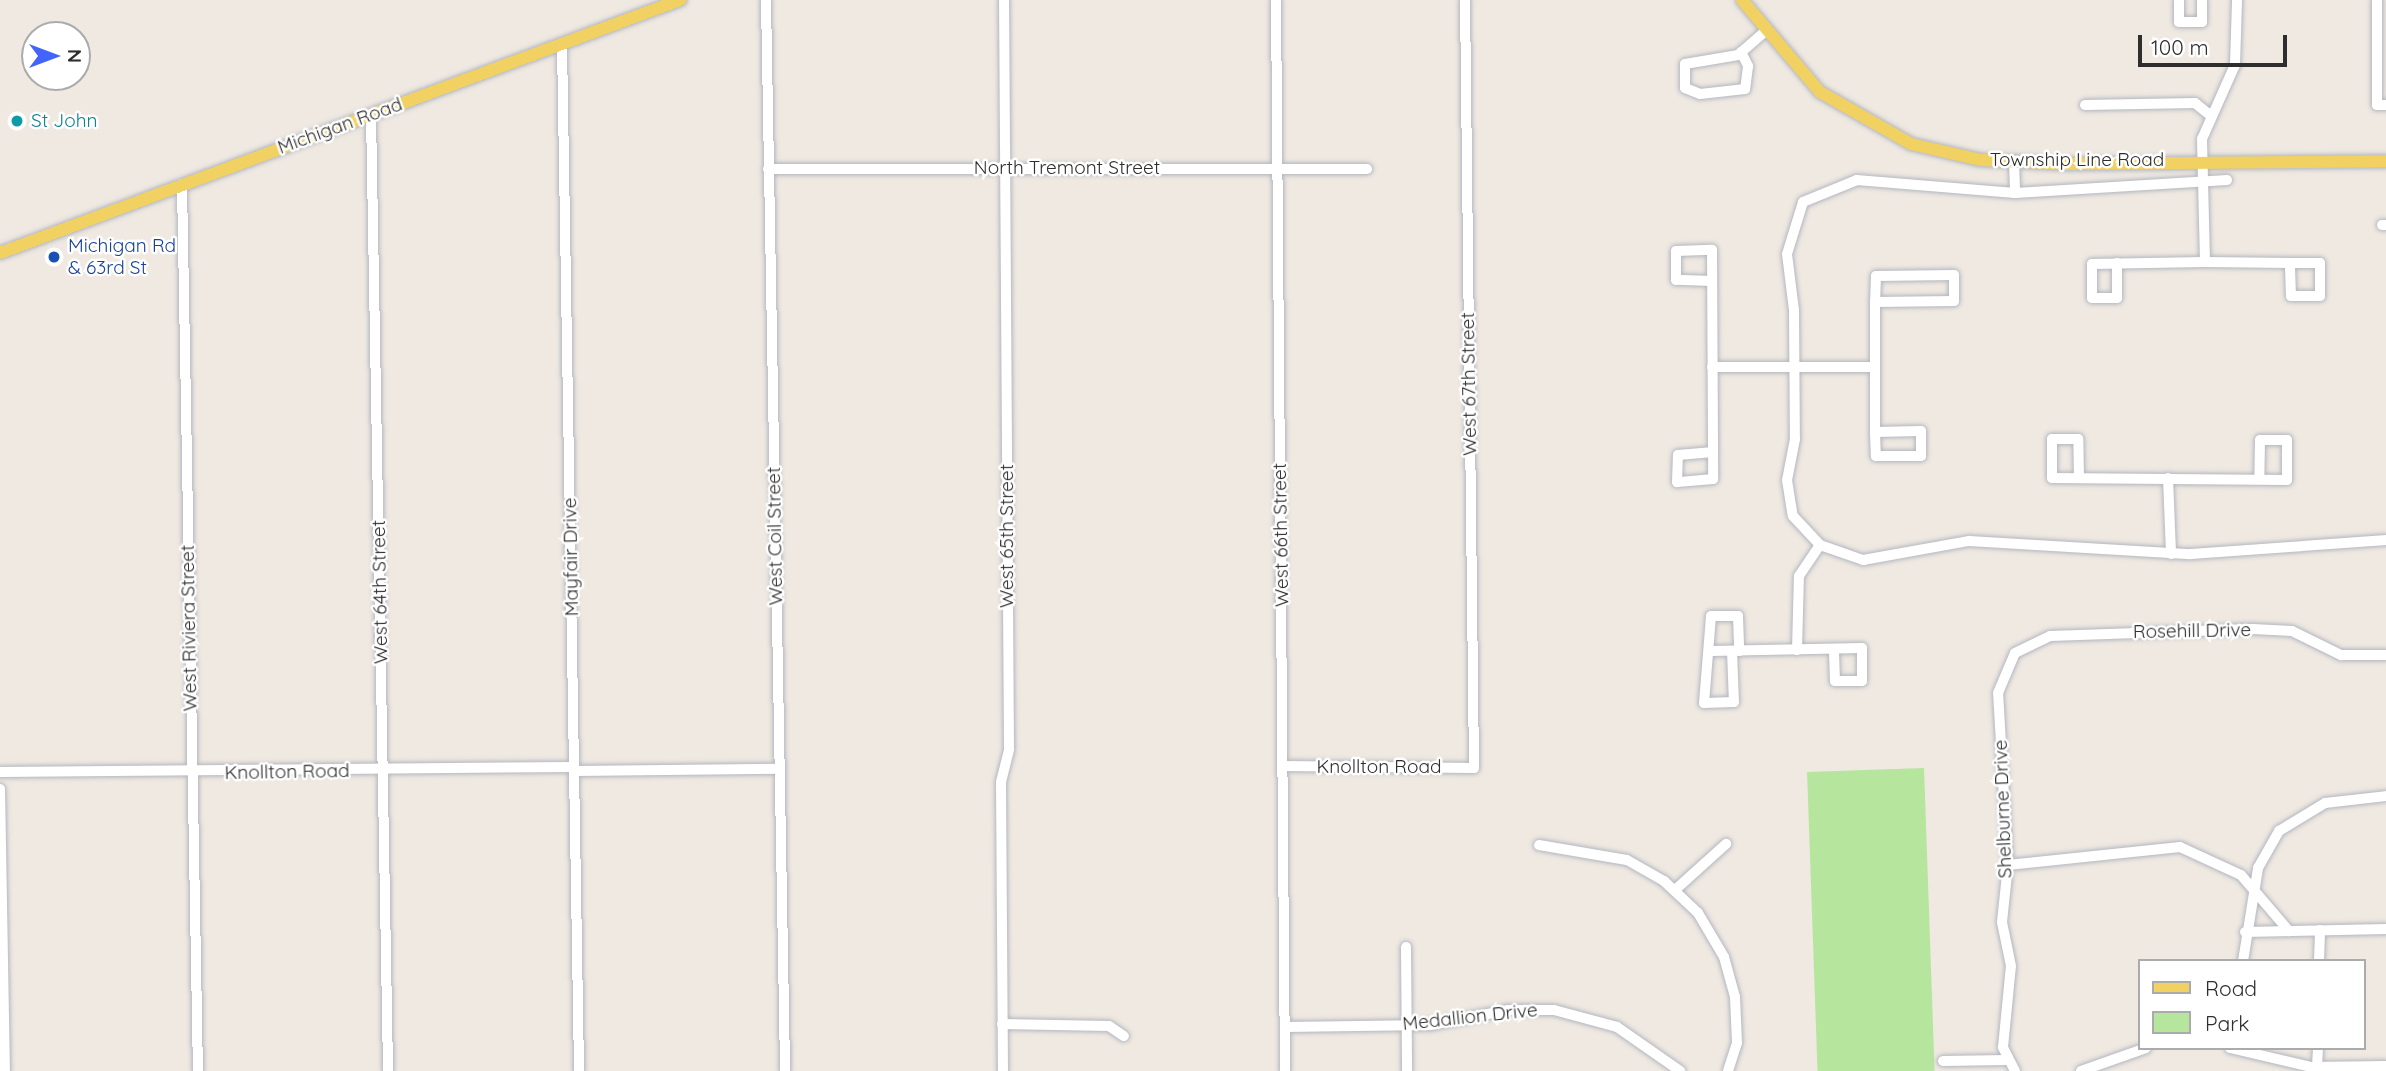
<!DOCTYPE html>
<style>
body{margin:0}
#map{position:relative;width:2386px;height:1071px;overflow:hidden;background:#efe9e1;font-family:Quicksand,sans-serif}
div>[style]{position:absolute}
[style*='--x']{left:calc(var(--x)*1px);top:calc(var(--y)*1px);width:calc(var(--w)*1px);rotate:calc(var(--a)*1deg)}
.green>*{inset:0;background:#b6e59e;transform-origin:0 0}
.roads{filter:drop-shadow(0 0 2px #b4b7c1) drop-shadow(0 0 2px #b4b7c1)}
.minor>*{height:10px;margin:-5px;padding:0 5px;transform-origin:5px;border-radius:5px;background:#fff}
.major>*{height:12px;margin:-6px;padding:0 6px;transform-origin:6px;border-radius:6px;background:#f2d163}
.dots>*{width:19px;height:19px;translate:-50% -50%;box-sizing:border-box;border:4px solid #fff;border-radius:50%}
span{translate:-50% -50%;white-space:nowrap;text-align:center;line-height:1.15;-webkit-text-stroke:5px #fff;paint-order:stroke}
.culture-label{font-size:19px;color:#0d838f}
.left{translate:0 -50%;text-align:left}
.street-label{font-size:19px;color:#2e2e2e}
.transit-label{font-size:19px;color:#164399}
.legend{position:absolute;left:2138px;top:959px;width:228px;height:91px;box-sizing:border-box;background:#fff;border:2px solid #ababab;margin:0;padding:9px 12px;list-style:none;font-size:21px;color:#2e2e2e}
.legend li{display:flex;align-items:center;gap:14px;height:35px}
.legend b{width:35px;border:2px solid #ababab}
.north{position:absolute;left:21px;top:21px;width:70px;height:70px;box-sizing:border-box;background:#fff;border:2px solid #ababab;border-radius:50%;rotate:90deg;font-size:19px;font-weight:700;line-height:28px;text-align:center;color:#2e2e2e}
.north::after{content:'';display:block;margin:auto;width:24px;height:32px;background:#4264fb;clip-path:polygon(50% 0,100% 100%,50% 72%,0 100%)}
.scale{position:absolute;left:2138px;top:35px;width:149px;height:32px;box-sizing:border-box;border:4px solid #2e2e2e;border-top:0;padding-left:9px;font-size:21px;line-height:24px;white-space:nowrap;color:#2e2e2e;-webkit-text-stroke:5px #fff;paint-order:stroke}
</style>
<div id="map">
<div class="green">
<div style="left:1924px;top:768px;width:303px;height:117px;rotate:88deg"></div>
</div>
<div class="roads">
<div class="minor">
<div style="--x:766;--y:0;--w:1071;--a:88.98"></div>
<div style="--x:1276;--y:0;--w:1071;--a:89.52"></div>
<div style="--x:2179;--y:0;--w:22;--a:90"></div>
<div style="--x:2179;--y:22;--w:23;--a:0"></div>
<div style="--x:2202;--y:22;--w:22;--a:-90"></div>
<div style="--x:2377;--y:0;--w:105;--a:90"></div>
<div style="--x:2377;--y:105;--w:9;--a:0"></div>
<div style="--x:562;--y:44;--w:1027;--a:89.05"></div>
<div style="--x:1741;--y:52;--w:16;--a:63"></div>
<div style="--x:1748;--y:66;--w:23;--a:97"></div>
<div style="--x:1745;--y:89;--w:45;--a:173.7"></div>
<div style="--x:1700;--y:94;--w:16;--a:-158"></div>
<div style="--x:1685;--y:88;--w:24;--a:-90"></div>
<div style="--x:1685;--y:64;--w:54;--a:-9.6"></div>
<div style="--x:1738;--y:55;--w:35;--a:-41"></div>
<div style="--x:2085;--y:105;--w:110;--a:-1"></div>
<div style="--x:2195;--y:103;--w:19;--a:39"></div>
<div style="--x:371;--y:114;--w:957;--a:88.98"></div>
<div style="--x:2014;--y:161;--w:32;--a:88"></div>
<div style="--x:768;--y:169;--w:599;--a:0"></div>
<div style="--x:2227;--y:180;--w:212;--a:176.5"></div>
<div style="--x:2015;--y:193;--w:159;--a:-175.3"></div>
<div style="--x:1857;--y:180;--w:58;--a:157.8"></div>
<div style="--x:1803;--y:202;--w:54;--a:107.1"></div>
<div style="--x:1787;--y:254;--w:56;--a:82.9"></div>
<div style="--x:1794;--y:310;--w:129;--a:89.6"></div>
<div style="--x:1795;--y:439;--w:42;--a:101"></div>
<div style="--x:1787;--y:480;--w:36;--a:81"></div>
<div style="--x:1793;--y:516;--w:40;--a:47"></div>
<div style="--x:1820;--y:545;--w:46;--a:19.2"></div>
<div style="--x:1863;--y:560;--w:108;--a:-10.2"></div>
<div style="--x:1969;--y:541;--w:222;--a:3.4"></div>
<div style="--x:2191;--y:554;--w:196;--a:-4.1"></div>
<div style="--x:182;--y:184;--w:887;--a:88.97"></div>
<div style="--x:2382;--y:225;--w:4;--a:0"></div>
<div style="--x:2205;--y:262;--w:123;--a:-91.4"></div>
<div style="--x:2202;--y:139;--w:81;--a:-66"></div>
<div style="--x:2235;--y:65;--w:65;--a:-88.2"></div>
<div style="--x:2117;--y:263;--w:35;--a:90"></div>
<div style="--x:2117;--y:298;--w:25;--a:180"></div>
<div style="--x:2092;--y:298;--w:34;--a:-90"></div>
<div style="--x:2092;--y:264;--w:113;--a:-1"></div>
<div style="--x:2205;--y:262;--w:85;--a:0.7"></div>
<div style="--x:2290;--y:263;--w:30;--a:0"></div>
<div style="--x:2320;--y:263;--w:33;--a:90"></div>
<div style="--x:2320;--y:296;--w:29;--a:180"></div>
<div style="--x:2291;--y:296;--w:33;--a:-92"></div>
<div style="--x:1712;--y:281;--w:36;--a:-178"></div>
<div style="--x:1676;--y:280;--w:29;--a:-90"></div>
<div style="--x:1676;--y:251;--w:36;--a:-2"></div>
<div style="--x:1712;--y:250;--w:229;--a:89.7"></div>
<div style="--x:1713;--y:479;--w:36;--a:175"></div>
<div style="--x:1677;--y:482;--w:27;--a:-88"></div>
<div style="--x:1678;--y:455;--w:35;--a:-5"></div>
<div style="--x:1875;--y:302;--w:79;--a:-0.7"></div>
<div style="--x:1954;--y:301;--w:26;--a:-90"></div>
<div style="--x:1954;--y:275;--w:78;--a:179.3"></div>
<div style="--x:1876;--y:276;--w:26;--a:92"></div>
<div style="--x:1875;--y:302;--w:130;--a:90"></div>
<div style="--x:1875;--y:432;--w:24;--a:88"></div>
<div style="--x:1876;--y:456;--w:45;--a:0"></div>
<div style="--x:1921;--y:456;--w:25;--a:-90"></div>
<div style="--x:1921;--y:431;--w:46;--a:178.8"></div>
<div style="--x:1712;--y:367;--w:163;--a:0"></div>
<div style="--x:2079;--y:478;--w:39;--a:-91"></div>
<div style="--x:2078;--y:439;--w:26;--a:180"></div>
<div style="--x:2052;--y:439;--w:39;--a:90"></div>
<div style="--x:2052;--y:478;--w:235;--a:0.5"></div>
<div style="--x:2287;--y:480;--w:40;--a:-90"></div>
<div style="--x:2287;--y:440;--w:27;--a:180"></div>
<div style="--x:2260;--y:440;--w:39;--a:91"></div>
<div style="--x:2168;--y:478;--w:76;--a:87.7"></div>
<div style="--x:1797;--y:650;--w:74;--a:-88.5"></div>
<div style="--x:1799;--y:576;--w:37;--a:-56"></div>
<div style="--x:1711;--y:651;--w:151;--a:-1.1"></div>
<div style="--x:1862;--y:648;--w:33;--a:90"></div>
<div style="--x:1862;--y:681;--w:27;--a:180"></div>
<div style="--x:1835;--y:681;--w:32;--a:-92"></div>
<div style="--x:1732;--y:651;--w:51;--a:87.8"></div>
<div style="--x:1734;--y:702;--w:30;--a:178"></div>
<div style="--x:1704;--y:703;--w:87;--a:-85.4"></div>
<div style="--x:1711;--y:616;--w:27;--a:0"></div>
<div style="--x:1738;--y:616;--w:35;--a:88"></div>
<div style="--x:1283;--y:766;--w:191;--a:0.6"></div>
<div style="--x:1474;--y:768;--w:768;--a:-90.67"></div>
<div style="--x:574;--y:771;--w:206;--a:-0.6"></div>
<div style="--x:0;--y:772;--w:574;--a:-0.5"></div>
<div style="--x:0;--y:789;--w:282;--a:89"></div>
<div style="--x:1539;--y:845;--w:89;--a:9.7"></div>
<div style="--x:1627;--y:860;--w:43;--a:29.6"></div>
<div style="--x:1664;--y:881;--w:47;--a:43.3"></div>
<div style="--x:1698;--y:913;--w:51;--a:59.4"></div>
<div style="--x:1724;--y:957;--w:41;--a:74.6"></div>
<div style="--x:1735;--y:997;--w:46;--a:87.5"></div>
<div style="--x:1737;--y:1043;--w:29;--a:108"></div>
<div style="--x:2008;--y:865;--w:173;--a:-6"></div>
<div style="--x:2180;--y:847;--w:67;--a:24.7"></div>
<div style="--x:2241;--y:875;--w:74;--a:49.4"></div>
<div style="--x:1675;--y:890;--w:69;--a:-42"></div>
<div style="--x:2245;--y:932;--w:141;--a:-1.2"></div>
<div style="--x:1406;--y:947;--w:124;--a:89.5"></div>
<div style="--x:2243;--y:961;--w:94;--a:-80.8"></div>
<div style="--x:2258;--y:868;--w:43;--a:-60.4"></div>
<div style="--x:2279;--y:831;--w:54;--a:-31.3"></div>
<div style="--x:2325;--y:803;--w:61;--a:-6.5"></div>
<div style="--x:2319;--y:961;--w:31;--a:-88"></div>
<div style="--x:1002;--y:1024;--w:107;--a:1.1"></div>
<div style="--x:1109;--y:1026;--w:18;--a:34"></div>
<div style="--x:1285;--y:1027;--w:145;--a:-0.8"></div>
<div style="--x:1430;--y:1025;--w:80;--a:-10.8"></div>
<div style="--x:1509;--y:1010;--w:45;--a:0"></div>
<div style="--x:1554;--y:1010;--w:65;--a:15.1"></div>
<div style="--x:1617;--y:1027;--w:77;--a:34.9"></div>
<div style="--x:2230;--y:1048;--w:83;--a:13.2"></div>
<div style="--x:2311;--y:1067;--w:75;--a:-0.8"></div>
<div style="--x:1943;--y:1061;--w:64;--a:-0.9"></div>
<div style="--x:2317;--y:1067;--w:19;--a:-87"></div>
<div style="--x:1003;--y:1071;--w:289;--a:-90.4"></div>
<div style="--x:1001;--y:782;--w:34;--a:-76"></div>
<div style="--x:1009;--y:749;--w:749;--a:-90.38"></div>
<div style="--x:2015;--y:1071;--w:27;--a:-117"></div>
<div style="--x:2003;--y:1047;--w:81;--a:-84.4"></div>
<div style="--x:2011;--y:966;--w:45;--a:-101.6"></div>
<div style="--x:2002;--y:922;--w:57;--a:-84"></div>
<div style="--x:2008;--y:865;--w:172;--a:-93.3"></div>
<div style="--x:1998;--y:693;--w:43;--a:-67"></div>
<div style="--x:2015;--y:653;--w:39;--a:-26"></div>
<div style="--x:2050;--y:636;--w:203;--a:-2"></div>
<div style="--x:2253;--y:629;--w:39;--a:3"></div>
<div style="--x:2292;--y:631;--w:55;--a:26.1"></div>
<div style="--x:2341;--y:655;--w:45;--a:0"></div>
<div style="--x:2081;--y:1071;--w:69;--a:-19.5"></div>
</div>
<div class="major">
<div style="--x:1742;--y:0;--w:121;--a:49.7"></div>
<div style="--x:1820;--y:92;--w:105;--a:29.7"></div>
<div style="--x:1911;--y:144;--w:72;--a:12.9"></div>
<div style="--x:1981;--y:160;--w:88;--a:2.6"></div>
<div style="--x:2069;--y:164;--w:317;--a:-0.5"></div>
<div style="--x:0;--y:253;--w:726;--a:-20.41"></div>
</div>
</div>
<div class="dots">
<div style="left:17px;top:121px;background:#0f9aa8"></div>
<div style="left:54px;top:257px;background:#1a4fb4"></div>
</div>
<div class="culture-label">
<span class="left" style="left:31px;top:121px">St John</span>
</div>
<div class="street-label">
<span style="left:340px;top:126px;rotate:-20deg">Michigan Road</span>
<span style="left:2077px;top:160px">Township Line Road</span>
<span style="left:1067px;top:168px">North Tremont Street</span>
<span style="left:1469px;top:384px;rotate:-91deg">West 67th Street</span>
<span style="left:1281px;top:535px;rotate:-91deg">West 66th Street</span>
<span style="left:775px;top:536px;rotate:-91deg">West Coil Street</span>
<span style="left:1007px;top:536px;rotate:-90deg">West 65th Street</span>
<span style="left:571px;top:557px;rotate:-91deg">Mayfair Drive</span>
<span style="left:380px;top:592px;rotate:-91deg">West 64th Street</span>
<span style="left:189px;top:628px;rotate:-91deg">West Riviera Street</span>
<span style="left:2192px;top:631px;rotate:-1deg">Rosehill Drive</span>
<span style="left:1379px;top:767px">Knollton Road</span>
<span style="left:287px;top:772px;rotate:-1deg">Knollton Road</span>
<span style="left:2003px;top:809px;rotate:-92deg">Shelburne Drive</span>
<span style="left:1470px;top:1017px;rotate:-6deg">Medallion Drive</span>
</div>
<div class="transit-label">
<span class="left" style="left:68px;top:257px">Michigan Rd<br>&amp; 63rd St</span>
</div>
<ul class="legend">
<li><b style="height:9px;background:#f2d163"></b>Road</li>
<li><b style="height:19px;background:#b6e59e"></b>Park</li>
</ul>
<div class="north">N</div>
<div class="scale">100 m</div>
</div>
